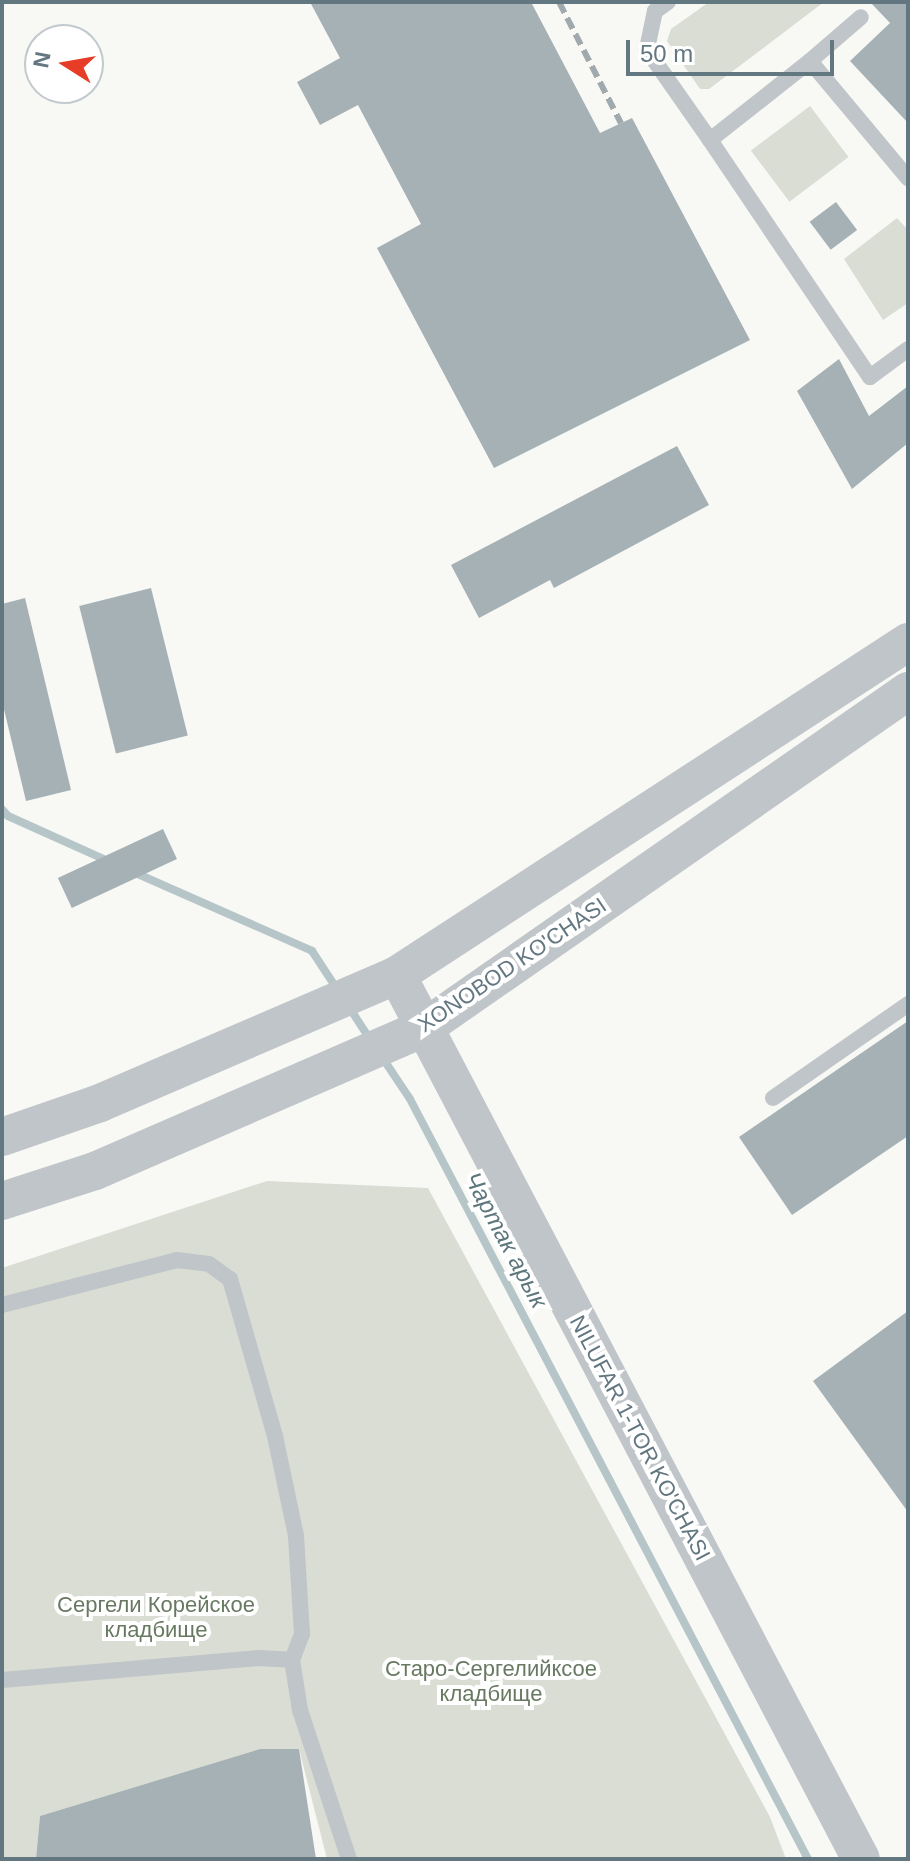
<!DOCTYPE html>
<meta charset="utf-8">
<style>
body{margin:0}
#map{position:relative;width:910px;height:1861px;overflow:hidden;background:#f8f8f5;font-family:Helvetica,sans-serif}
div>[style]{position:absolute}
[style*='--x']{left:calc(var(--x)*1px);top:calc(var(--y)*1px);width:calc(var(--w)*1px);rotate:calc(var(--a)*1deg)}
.green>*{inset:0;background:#d9ddd4;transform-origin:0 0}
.stream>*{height:8px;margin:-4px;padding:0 4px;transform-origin:4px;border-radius:4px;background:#b6c6c8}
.building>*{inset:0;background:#a6b1b5;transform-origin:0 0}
.service>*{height:16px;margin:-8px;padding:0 8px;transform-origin:8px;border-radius:8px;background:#bfc5c8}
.tertiary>*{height:38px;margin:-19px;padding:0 19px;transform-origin:19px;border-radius:19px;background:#bfc5c8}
.rail>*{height:6px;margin-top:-3px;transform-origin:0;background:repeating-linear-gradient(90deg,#a0a9ae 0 12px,transparent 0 18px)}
span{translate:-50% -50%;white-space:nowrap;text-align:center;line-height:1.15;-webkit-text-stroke:8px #fff;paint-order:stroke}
.street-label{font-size:22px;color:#637781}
.park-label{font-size:22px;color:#687962}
.water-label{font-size:24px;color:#5e777c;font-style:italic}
.frame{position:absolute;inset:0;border:4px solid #637781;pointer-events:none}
.north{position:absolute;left:24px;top:24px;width:80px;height:80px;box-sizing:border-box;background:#fff;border:2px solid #c1c9cd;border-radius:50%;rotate:281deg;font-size:22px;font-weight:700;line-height:32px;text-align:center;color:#637781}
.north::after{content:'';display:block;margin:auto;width:28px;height:36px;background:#e73d27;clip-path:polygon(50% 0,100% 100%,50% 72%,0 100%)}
.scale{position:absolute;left:626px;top:40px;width:208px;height:36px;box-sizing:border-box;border:4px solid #637781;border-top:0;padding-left:10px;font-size:24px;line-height:28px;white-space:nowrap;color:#637781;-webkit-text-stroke:6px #fff;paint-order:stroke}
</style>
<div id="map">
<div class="green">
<div style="clip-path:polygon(709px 2px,824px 2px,709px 89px,700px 89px,667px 41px,671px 29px)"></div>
<div style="left:810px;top:106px;width:64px;height:74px;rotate:53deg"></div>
<div style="clip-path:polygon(897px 218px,908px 230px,908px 303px,883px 320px,844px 259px)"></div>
<div style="clip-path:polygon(267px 1181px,428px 1188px,770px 1817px,786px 1859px,327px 1859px,299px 1749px,260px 1749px,40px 1816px,36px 1859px,2px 1859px,2px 1268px)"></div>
</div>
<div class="stream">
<div style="--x:2;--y:809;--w:9;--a:49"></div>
<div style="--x:8;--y:816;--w:110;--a:24.2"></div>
<div style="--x:131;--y:871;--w:198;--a:23.8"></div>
<div style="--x:312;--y:951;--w:45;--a:56.7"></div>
<div style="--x:349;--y:1007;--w:38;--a:57"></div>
<div style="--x:382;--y:1057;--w:50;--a:56.3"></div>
<div style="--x:410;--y:1099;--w:858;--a:62.36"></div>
</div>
<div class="building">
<div style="clip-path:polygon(310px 2px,531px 2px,600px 133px,632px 118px,750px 340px,494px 468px,377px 248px,421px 224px,358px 105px,320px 125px,297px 82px,340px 58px)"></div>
<div style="clip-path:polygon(870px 2px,908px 2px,908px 123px,850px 61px,890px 23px)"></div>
<div style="left:836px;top:202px;width:35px;height:33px;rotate:53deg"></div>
<div style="clip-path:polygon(839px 359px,869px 416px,908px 386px,908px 443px,852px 489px,797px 391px)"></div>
<div style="clip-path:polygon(677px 446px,709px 505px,554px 588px,550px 580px,479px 618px,451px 565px)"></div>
<div style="left:151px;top:588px;width:152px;height:74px;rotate:76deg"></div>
<div style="clip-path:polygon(25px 598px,71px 790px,26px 801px,2px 701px,2px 604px)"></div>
<div style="left:163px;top:829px;width:33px;height:116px;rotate:65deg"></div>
<div style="clip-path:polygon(908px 1021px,908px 1136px,792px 1215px,739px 1137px)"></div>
<div style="clip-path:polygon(908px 1311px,908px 1512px,813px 1381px)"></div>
<div style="clip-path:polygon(260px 1749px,299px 1749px,316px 1859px,36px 1859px,40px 1816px)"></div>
</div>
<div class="service">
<div style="--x:668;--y:2;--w:16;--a:145"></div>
<div style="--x:655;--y:11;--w:40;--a:102"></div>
<div style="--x:647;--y:50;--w:110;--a:55"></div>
<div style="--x:710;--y:140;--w:127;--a:-38.3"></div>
<div style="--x:810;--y:61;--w:153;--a:50.1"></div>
<div style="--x:810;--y:61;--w:67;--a:-40.8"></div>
<div style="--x:710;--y:140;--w:286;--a:56"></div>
<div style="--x:870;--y:377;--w:47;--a:-36.4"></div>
<div style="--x:773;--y:1098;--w:165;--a:-34.8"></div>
<div style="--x:2;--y:1305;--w:181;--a:-14.4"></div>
<div style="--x:177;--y:1260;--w:32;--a:7"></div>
<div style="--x:209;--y:1264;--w:26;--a:36"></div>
<div style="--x:230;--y:1279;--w:163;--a:74"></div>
<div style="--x:275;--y:1436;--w:102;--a:78.1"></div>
<div style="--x:296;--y:1536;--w:98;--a:86.5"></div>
<div style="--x:302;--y:1634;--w:28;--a:111"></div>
<div style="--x:292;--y:1660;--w:51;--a:80.9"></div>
<div style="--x:300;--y:1710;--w:157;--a:71.8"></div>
<div style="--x:2;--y:1680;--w:257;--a:-4.9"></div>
<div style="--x:258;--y:1658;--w:34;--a:3"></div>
</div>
<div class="tertiary">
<div style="--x:397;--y:975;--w:998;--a:62.31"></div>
<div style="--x:2;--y:1137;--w:104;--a:-19.1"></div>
<div style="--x:100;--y:1103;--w:323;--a:-23.3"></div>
<div style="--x:397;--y:975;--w:610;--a:-33.09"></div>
<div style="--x:2;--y:1201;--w:98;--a:-17.9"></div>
<div style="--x:95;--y:1171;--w:359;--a:-23.5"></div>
<div style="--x:424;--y:1028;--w:590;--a:-34.85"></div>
</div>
<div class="rail">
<div style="--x:559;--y:2;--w:136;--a:62.9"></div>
</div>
<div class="street-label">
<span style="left:512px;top:965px;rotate:-34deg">XONOBOD KO'CHASI</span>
<span style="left:640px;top:1438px;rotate:62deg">NILUFAR 1-TOR KO'CHASI</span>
</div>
<div class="park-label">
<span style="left:156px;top:1617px">Сергели Корейское<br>кладбище</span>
<span style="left:491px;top:1681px">Старо-Сергелийксое<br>кладбище</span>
</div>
<div class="water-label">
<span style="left:506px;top:1240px;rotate:62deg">Чартак арык</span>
</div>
<div class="frame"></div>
<div class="north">N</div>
<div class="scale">50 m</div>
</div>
